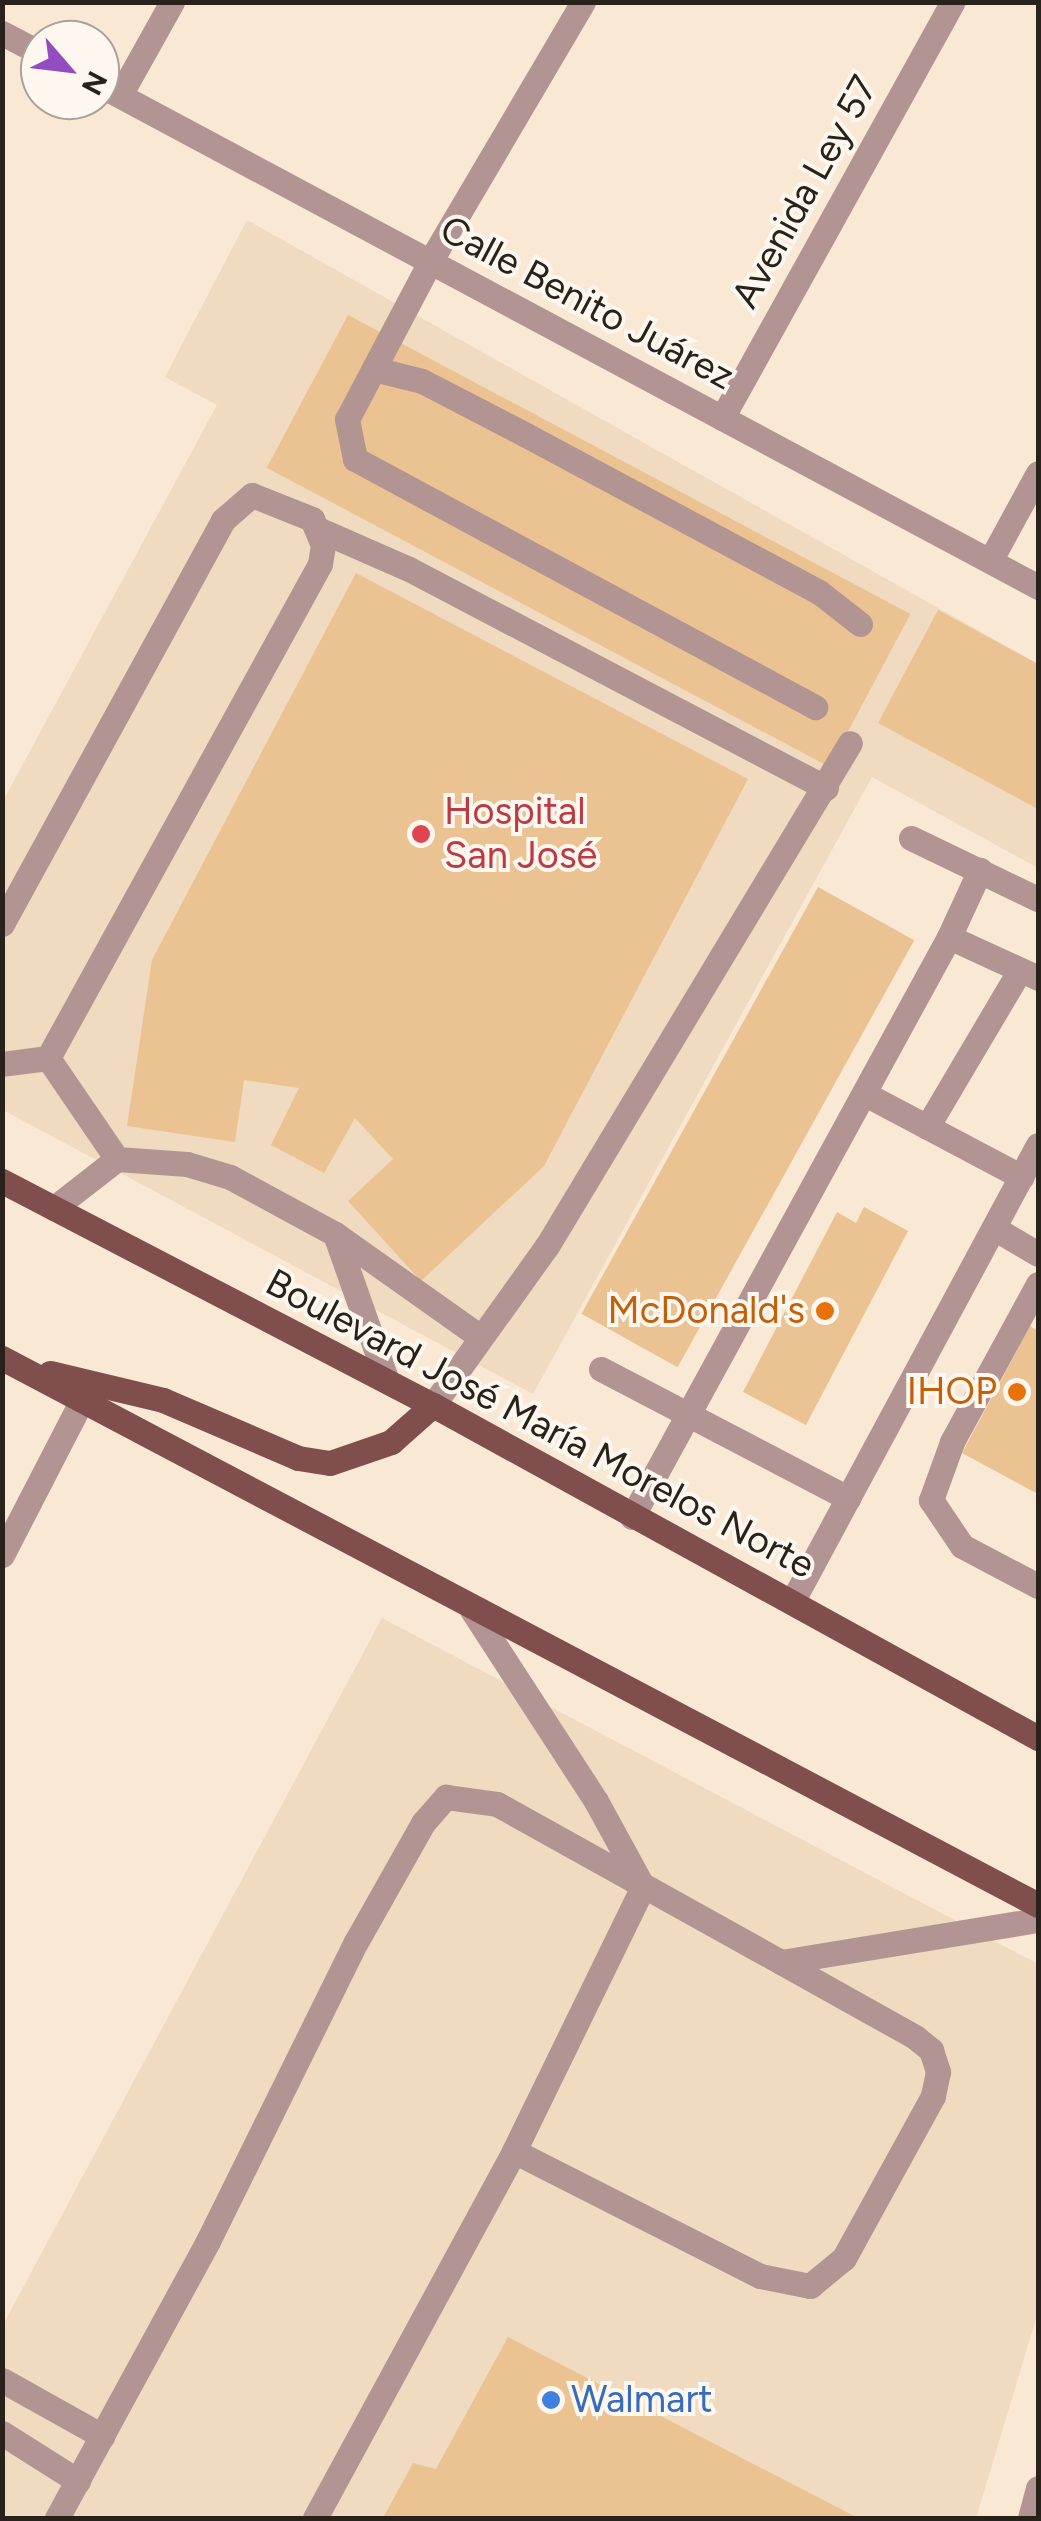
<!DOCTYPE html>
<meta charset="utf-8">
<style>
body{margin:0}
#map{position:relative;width:1041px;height:2521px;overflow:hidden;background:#f9e8d4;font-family:Figtree,sans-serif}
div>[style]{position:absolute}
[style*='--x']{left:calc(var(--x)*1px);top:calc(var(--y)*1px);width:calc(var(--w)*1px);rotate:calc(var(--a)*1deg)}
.built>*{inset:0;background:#f0dac0}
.building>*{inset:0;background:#ebc292;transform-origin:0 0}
.minor>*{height:25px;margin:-12.5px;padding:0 12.5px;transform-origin:12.5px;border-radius:12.5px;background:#b29593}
.major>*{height:25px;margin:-12.5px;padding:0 12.5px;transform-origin:12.5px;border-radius:12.5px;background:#7f4e4d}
.dots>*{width:28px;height:28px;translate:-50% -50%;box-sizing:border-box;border:5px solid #fef7ef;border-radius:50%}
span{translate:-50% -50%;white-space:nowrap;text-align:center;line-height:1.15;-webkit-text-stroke:8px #fef7ef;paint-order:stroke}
.street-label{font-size:38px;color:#28221b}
.health-label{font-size:38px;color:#be3a42}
.left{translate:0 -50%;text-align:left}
.food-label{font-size:38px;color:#c56008}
.right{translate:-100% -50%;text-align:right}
.shop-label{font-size:38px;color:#366cbe}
.frame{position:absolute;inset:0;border:5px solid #28221b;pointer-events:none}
.north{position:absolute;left:20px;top:20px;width:100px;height:100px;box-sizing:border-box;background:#fef7ef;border:2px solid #a8a29a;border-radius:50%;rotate:118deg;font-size:28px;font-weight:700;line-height:40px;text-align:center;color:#28221b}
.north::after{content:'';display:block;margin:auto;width:35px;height:45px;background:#934dc1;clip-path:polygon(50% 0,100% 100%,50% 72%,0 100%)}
</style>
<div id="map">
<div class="built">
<div style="clip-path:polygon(247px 220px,1038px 664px,1038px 868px,872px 777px,533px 1394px,3px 1110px,3px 801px,217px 405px,165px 377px)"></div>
<div style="clip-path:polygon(382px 1618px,1038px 1964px,1038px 2312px,976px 2518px,3px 2518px,3px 2325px)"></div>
</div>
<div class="building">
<div style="left:348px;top:315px;width:637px;height:173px;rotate:28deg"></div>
<div style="clip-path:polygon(356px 573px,748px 779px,544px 1166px,421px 1281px,348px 1201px,393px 1159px,355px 1118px,324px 1173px,271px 1145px,299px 1088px,244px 1080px,235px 1142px,127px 1126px,152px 960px)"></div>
<div style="clip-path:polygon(938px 610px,1038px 664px,1038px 809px,878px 723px)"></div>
<div style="left:818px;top:887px;width:110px;height:488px;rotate:29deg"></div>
<div style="clip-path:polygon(864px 1207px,908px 1231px,806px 1425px,743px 1392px,837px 1212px,856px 1223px)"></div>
<div style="clip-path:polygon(1030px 1326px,1038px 1331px,1038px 1494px,962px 1453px)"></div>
<div style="clip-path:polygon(508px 2337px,858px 2518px,383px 2518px,413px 2463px,436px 2469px)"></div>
</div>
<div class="minor">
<div style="--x:583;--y:2;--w:299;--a:120.5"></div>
<div style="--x:431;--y:260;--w:180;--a:117.8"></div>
<div style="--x:347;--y:419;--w:41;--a:78.7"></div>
<div style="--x:355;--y:459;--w:523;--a:28.33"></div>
<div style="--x:2;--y:33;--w:43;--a:27.8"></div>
<div style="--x:100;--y:85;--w:1064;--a:28.15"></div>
<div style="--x:120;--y:95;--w:107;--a:-60.8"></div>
<div style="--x:374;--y:369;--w:49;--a:14"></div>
<div style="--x:422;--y:381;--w:117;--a:27.4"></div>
<div style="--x:526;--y:435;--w:332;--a:28.2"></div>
<div style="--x:819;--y:592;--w:52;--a:38"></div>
<div style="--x:722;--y:418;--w:476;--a:-61"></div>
<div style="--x:320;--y:530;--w:97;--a:23.7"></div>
<div style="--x:409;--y:569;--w:471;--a:27.7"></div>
<div style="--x:990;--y:561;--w:100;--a:-61.4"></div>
<div style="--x:911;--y:838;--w:141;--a:25.7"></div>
<div style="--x:2;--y:924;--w:460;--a:-61.3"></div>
<div style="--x:223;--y:520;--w:38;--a:-41"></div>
<div style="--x:252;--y:495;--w:65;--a:21.8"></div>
<div style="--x:312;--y:519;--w:28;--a:67"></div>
<div style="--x:323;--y:545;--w:19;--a:99"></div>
<div style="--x:320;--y:564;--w:564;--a:118.84"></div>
<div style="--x:48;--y:1058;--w:46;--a:172.6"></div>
<div style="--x:949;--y:937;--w:74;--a:-65.2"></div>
<div style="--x:48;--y:1058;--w:122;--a:55.7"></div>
<div style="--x:867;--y:1095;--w:175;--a:27.9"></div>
<div style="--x:927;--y:1127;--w:182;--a:-59.4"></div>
<div style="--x:54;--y:1208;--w:80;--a:-37.9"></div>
<div style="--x:117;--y:1159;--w:70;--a:4.1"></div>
<div style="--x:187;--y:1164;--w:45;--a:16.8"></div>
<div style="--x:230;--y:1177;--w:119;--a:28.5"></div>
<div style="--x:335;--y:1234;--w:176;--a:35.3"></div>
<div style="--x:994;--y:1228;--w:51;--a:30.6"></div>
<div style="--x:335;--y:1234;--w:156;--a:70.5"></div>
<div style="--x:1038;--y:1284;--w:180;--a:118.6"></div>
<div style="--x:952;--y:1442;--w:62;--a:109.9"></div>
<div style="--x:931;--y:1500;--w:55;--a:56"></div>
<div style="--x:962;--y:1546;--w:86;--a:27.8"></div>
<div style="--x:601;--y:1369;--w:279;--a:27.6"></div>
<div style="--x:433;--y:1405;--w:196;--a:-54.4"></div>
<div style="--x:547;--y:1246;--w:587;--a:-58.94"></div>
<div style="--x:632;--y:1517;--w:661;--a:-61.34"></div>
<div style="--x:949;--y:937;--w:98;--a:24.7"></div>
<div style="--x:2;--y:1555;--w:174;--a:-62.7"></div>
<div style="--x:792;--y:1602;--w:519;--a:-61.71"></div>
<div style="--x:781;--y:1962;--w:260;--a:-9.3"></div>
<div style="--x:2;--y:2380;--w:115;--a:29.2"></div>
<div style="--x:2;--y:2433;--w:90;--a:32.3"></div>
<div style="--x:57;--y:2518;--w:315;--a:-61.4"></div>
<div style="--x:208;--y:2241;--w:334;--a:-63.7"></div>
<div style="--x:356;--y:1942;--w:137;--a:-60.6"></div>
<div style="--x:423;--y:1823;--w:35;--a:-49"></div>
<div style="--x:446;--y:1797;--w:51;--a:7.8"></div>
<div style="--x:497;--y:1804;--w:325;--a:29.1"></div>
<div style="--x:781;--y:1962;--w:154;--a:29.2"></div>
<div style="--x:915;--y:2037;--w:21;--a:39"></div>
<div style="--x:931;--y:2050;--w:23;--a:72"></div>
<div style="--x:938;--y:2072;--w:25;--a:102"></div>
<div style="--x:933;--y:2096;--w:185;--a:118.8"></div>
<div style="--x:844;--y:2258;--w:44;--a:140.5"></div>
<div style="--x:810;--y:2286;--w:51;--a:-168.7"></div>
<div style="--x:760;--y:2276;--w:276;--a:-153.1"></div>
<div style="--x:315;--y:2518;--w:417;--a:-61.5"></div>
<div style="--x:514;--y:2151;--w:294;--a:-64"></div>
<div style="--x:643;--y:1887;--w:98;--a:-118.7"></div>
<div style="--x:596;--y:1801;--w:228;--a:-123"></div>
<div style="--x:1030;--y:2518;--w:31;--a:-75"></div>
</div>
<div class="major">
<div style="--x:2;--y:1181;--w:486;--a:27.5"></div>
<div style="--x:433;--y:1405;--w:691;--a:28.83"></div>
<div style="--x:2;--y:1358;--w:1172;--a:27.83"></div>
<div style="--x:50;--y:1373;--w:116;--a:13.4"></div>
<div style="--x:163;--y:1400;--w:147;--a:23.2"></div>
<div style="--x:298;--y:1458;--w:32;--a:9"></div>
<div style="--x:330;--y:1463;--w:65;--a:-19"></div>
<div style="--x:391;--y:1442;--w:56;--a:-41.4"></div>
</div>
<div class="dots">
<div style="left:421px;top:834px;background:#e0444e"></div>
<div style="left:825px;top:1311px;background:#e8710a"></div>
<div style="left:1017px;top:1392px;background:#e8710a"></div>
<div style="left:551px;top:2400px;background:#3f7fe0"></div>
</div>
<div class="street-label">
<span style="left:805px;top:192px;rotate:-61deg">Avenida Ley 57</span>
<span style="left:587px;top:303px;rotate:28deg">Calle Benito Juárez</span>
<span style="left:540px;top:1424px;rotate:28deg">Boulevard José María Morelos Norte</span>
</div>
<div class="health-label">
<span class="left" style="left:444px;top:834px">Hospital<br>San José</span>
</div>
<div class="food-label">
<span class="right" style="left:805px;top:1311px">McDonald's</span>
<span class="right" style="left:997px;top:1392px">IHOP</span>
</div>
<div class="shop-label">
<span class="left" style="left:571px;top:2400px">Walmart</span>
</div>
<div class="frame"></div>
<div class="north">N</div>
</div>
